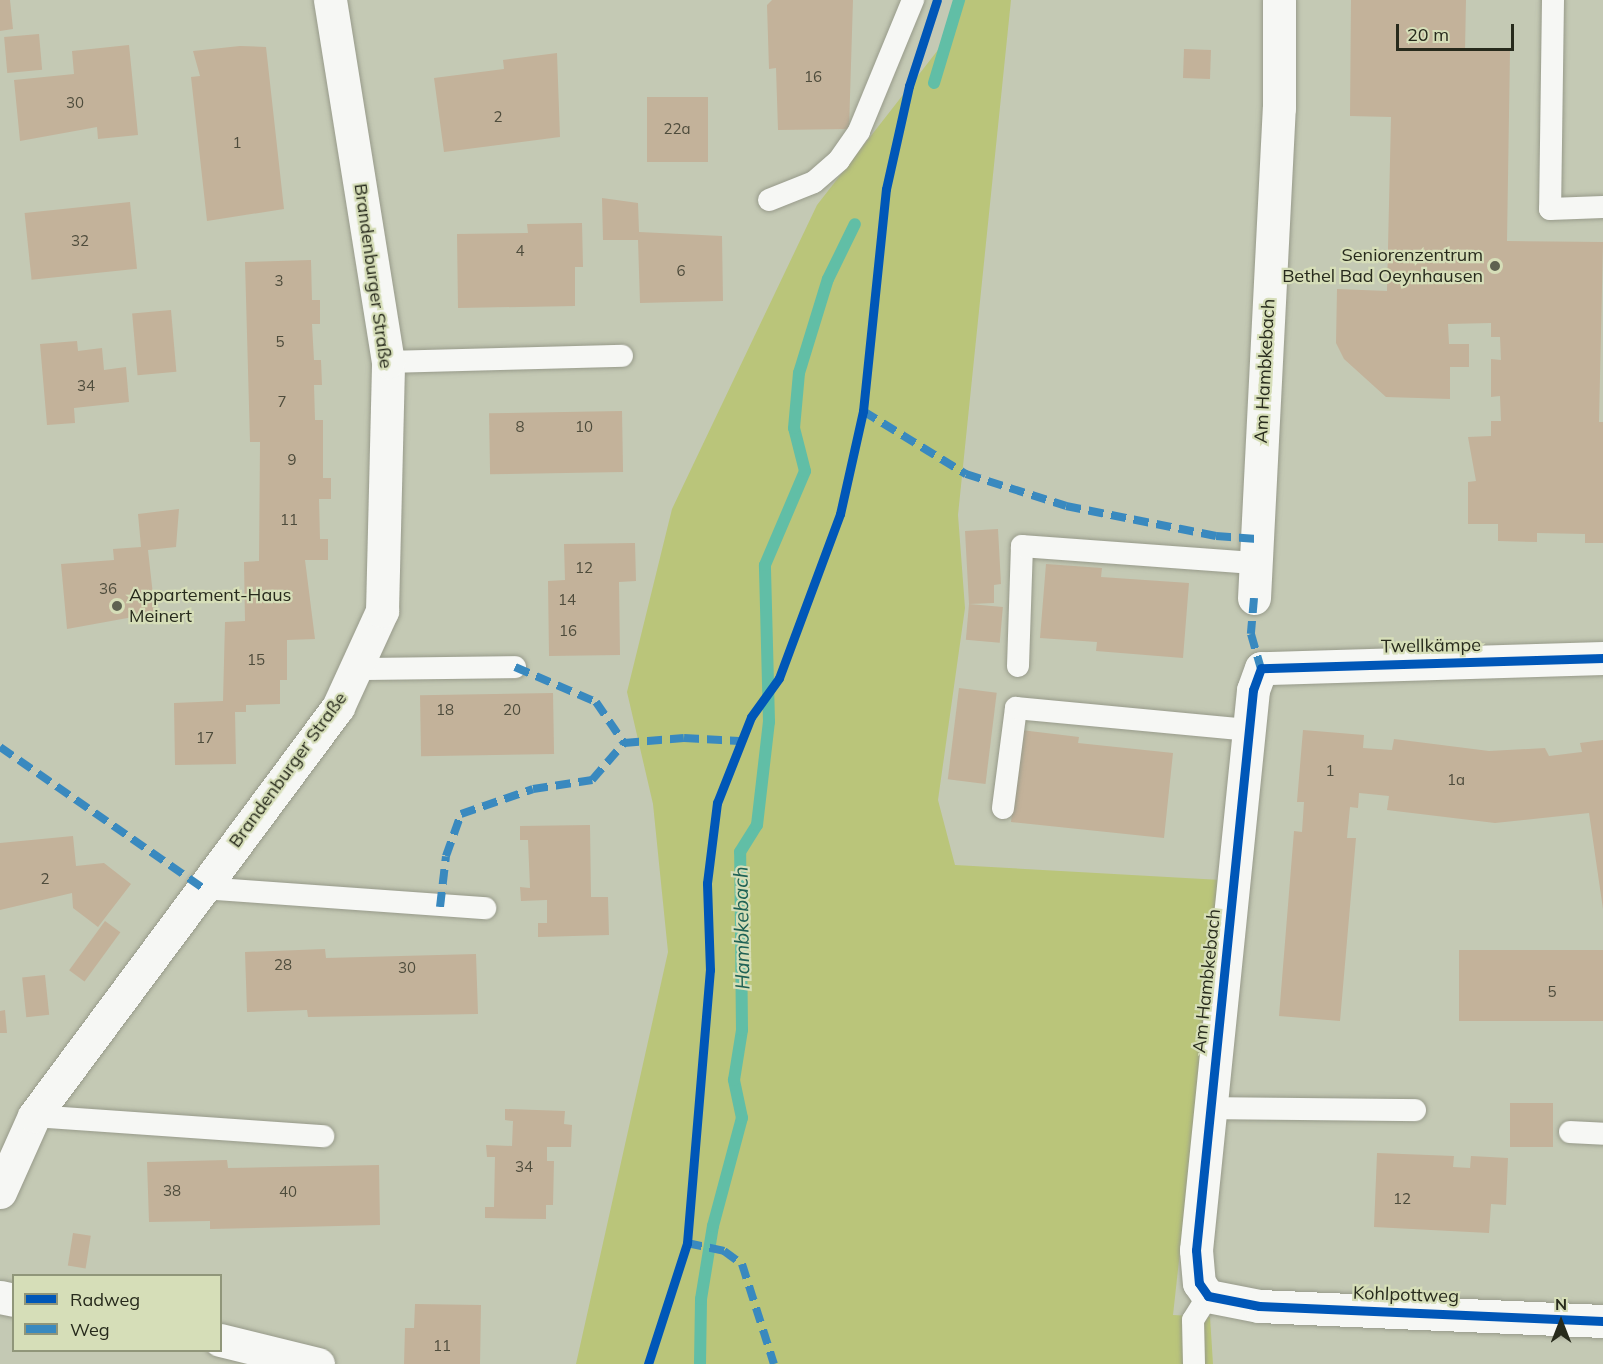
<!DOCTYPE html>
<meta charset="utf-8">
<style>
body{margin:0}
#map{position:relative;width:1603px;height:1364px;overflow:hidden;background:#c4c9b4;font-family:Mulish,sans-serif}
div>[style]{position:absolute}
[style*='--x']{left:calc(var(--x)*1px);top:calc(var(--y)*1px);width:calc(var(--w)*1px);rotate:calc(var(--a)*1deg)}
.green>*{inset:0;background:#bac57a}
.stream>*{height:12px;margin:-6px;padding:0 6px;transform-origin:6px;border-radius:6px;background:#61bea6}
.building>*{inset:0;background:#c3b29a;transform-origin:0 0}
.roads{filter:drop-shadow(0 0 2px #979a8a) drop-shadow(0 0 2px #979a8a)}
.lane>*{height:22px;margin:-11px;padding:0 11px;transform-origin:11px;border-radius:11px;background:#f6f7f4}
.street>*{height:33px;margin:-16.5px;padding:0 16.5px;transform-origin:16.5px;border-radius:16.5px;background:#f6f7f4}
.quiet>*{height:8px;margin-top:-4px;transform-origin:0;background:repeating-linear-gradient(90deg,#3989bf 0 15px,transparent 0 23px)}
.cycleway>*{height:9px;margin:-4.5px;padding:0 4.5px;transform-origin:4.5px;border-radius:4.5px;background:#0057b8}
.dots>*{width:16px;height:16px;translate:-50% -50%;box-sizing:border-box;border:3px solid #d6deb8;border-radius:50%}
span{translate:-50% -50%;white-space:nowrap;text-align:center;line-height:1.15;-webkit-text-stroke:4.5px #d6deb8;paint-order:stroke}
.number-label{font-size:15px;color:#4e4c3c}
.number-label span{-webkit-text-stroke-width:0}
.poi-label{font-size:18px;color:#272a1c}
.right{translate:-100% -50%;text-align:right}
.left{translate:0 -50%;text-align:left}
.street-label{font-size:18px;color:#272a1c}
.water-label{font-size:20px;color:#1e6154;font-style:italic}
.legend{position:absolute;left:12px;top:1274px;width:210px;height:78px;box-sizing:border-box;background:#d6deb8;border:2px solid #90967a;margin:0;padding:8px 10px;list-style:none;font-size:18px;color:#272a1c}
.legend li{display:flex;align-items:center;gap:12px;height:30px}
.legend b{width:30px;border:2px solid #90967a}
.north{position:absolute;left:1531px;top:1292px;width:60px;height:60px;-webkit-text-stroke:4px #d6deb8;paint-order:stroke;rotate:0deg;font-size:16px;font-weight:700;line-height:24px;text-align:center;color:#272a1c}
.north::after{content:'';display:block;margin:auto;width:21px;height:27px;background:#272a1c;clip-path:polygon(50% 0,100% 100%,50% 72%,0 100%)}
.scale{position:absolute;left:1396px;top:24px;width:118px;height:27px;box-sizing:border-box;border:3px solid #272a1c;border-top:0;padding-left:8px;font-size:18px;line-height:21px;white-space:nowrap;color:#272a1c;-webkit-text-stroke:4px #d6deb8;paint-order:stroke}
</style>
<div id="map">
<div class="green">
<div style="clip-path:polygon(957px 0,1011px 0,958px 515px,965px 608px,938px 800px,955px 865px,1221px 880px,1173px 1315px,1210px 1317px,1213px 1364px,576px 1364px,668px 952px,653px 804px,627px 692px,672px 509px,817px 205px,952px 32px)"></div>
</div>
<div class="stream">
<div style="--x:934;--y:83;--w:87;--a:-73.2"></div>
<div style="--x:700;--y:1364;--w:65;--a:-89.1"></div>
<div style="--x:701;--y:1299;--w:74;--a:-80.7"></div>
<div style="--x:713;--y:1226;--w:112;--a:-75"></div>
<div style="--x:742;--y:1118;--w:39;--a:-102"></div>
<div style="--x:734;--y:1080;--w:51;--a:-80.9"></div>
<div style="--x:742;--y:1030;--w:178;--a:-90.6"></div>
<div style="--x:740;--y:852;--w:32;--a:-58"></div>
<div style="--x:757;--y:825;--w:104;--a:-83.4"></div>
<div style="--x:769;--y:722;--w:157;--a:-91.5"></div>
<div style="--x:765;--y:565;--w:102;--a:-66.9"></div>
<div style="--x:805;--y:471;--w:44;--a:-104.3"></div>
<div style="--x:794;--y:428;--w:55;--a:-84.8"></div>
<div style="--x:799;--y:373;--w:98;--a:-72.9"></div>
<div style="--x:828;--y:279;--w:61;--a:-63.9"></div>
</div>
<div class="building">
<div style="clip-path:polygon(0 0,10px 0,13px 29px,0 31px)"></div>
<div style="clip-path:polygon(772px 0,853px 0,849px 129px,778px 130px,776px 68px,769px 69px,767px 5px)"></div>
<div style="clip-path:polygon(1351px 0,1466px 0,1465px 51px,1510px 51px,1507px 241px,1603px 242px,1599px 422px,1603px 422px,1603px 543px,1585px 543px,1585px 534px,1537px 533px,1537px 542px,1498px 541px,1498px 524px,1468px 524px,1468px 482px,1476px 481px,1468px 437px,1491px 436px,1491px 421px,1501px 421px,1500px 396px,1491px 397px,1491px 359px,1501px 360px,1500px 337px,1491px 337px,1491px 323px,1448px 324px,1449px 344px,1469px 344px,1469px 367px,1450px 367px,1450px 399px,1386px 397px,1344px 359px,1336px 343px,1337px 289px,1387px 291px,1391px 117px,1350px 116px)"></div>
<div style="left:39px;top:34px;width:36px;height:35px;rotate:85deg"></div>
<div style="clip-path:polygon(129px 45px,138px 135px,98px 139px,97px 127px,20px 141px,14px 80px,74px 74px,72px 51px)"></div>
<div style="clip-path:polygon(240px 46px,266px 47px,284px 209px,207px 221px,191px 77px,200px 76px,193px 51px)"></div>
<div style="left:1184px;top:49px;width:27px;height:29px;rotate:2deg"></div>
<div style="clip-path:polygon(557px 53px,560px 137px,444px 152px,434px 78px,504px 69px,503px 60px)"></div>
<div style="left:647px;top:97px;width:61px;height:65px"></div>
<div style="clip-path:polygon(602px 198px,638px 203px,639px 232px,722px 236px,723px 301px,640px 303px,638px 240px,603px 240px)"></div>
<div style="left:130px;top:202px;width:67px;height:106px;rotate:84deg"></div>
<div style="clip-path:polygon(582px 223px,583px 267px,575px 267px,575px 306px,458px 308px,457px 234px,528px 233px,527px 224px)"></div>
<div style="clip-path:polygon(311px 260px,312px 300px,320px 300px,320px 324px,312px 324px,314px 360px,321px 360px,322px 385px,314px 385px,315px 420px,323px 420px,323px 478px,331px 478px,331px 499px,319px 499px,320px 539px,328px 539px,328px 560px,305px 560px,315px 639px,287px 640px,287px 680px,280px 680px,280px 704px,246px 705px,246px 712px,235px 712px,236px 764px,175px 765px,174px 703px,223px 701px,225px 622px,245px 621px,244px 562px,259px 561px,260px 442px,250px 442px,245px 262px)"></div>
<div style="left:171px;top:310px;width:62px;height:39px;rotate:85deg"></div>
<div style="clip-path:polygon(77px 341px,78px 351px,102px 348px,104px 370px,126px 367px,129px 402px,74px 408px,75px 423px,47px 425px,40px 344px)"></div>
<div style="left:622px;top:411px;width:61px;height:133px;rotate:89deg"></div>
<div style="clip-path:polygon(179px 509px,176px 547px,148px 550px,155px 613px,67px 629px,61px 564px,114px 560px,113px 549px,141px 547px,138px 514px)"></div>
<div style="clip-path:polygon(998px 529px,1001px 584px,994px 585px,994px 603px,969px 604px,965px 531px)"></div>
<div style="clip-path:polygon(635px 543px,636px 581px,619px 582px,620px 655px,549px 656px,548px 581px,565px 580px,564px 544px)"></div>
<div style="clip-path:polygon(1046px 564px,1102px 568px,1101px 577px,1189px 583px,1183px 658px,1096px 651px,1097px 642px,1040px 638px)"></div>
<div style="left:969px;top:604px;width:34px;height:36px;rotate:5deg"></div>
<div style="left:959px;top:688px;width:38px;height:92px;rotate:7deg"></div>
<div style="left:553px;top:693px;width:61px;height:133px;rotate:89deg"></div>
<div style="clip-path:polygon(1021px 730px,1079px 737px,1078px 743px,1173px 753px,1164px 838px,1011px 822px)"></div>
<div style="clip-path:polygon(1303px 730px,1364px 735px,1363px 748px,1392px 750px,1394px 739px,1489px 751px,1545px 748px,1549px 756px,1582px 752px,1580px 743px,1603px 740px,1603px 909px,1589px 813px,1495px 823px,1387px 810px,1389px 796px,1359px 793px,1358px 808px,1350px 807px,1347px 838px,1356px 838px,1340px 1021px,1279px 1016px,1294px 831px,1302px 832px,1304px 802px,1297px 802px)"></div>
<div style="clip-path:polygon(590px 825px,591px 897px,608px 897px,609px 935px,538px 937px,538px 923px,547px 923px,547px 900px,521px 901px,520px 887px,530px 888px,528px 840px,520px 840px,520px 826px)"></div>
<div style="clip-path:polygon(73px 836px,76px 866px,104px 863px,131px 884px,98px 927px,73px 908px,72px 893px,0 910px,0 843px)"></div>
<div style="left:105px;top:921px;width:19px;height:61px;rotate:36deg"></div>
<div style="clip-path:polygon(325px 949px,326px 958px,476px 954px,478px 1014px,308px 1017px,307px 1010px,247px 1012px,245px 952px)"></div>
<div style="left:1603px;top:950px;width:71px;height:144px;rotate:90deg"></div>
<div style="left:45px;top:975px;width:40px;height:23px;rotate:84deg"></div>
<div style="clip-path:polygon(5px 1010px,7px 1033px,0 1033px,0 1011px)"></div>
<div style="left:1510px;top:1103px;width:43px;height:44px"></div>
<div style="clip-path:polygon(505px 1109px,565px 1111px,564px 1124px,572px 1125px,571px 1147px,547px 1147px,547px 1161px,554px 1161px,553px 1205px,546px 1205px,546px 1219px,485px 1218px,485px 1207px,494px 1207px,495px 1157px,487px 1157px,486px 1145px,512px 1146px,513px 1121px,505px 1120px)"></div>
<div style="clip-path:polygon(1377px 1153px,1454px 1156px,1453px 1167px,1470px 1168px,1471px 1156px,1508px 1158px,1506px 1205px,1491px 1204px,1489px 1233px,1374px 1227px)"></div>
<div style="clip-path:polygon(227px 1160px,228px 1168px,379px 1165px,380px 1225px,210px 1229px,210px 1221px,149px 1222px,147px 1162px)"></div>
<div style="left:73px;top:1233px;width:18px;height:33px;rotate:9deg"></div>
<div style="clip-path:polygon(415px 1304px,481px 1305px,480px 1364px,404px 1364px,405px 1328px,414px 1328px)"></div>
</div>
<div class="roads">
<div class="lane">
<div style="--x:1553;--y:0;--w:209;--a:90.8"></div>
<div style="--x:1550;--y:209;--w:53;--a:-2.2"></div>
<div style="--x:769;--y:200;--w:48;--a:-21.8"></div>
<div style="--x:814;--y:182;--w:33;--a:-41"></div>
<div style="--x:839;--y:160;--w:35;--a:-55"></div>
<div style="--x:859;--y:131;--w:142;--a:-67.6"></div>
<div style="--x:388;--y:362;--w:234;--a:-1.5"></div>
<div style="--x:1018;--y:666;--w:120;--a:-88.1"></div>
<div style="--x:1022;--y:546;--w:235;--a:4.2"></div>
<div style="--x:357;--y:669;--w:158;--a:-0.7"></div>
<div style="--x:1003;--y:808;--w:101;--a:-82.6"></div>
<div style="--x:1016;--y:708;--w:235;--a:5.4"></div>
<div style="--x:203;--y:888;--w:283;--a:4.1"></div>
<div style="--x:1210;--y:1108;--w:205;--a:0.6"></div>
<div style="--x:34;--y:1116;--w:290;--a:4"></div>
<div style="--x:1570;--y:1132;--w:33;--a:3"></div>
<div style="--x:1194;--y:1364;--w:44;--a:-91.3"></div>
<div style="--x:1193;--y:1320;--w:28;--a:-58"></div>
</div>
<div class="street">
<div style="--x:1254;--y:598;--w:491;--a:-87.1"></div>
<div style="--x:1279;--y:108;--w:108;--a:-90"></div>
<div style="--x:1603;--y:658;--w:342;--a:178.3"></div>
<div style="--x:1261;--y:668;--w:23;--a:110"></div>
<div style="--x:1253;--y:690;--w:563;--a:95.81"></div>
<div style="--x:1196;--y:1250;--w:33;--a:85"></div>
<div style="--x:1199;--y:1283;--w:16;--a:55"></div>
<div style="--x:1208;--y:1296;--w:52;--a:11.1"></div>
<div style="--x:1259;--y:1306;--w:344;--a:2.5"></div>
<div style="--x:0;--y:1192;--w:83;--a:-65.9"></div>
<div style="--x:34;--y:1116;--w:510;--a:-53.38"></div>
<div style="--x:338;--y:707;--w:106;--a:-65.4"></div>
<div style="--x:382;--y:611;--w:249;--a:-88.6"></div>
<div style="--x:388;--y:362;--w:367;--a:-99.1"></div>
<div style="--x:0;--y:1297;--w:14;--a:12"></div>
<div style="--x:220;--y:1340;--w:101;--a:13.8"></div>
</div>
</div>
<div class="quiet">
<div style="--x:863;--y:411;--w:121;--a:31.5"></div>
<div style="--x:966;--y:474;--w:105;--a:17.7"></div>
<div style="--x:1066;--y:506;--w:153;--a:11.3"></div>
<div style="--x:1216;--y:536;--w:41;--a:4.2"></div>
<div style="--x:1254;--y:598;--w:36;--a:95"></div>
<div style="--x:1251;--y:634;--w:35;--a:74"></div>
<div style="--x:515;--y:667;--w:88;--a:23.4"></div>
<div style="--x:596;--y:702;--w:50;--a:55.7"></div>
<div style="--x:0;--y:747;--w:247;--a:34.8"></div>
<div style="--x:440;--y:907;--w:51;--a:-83.3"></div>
<div style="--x:446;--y:856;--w:45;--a:-70.3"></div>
<div style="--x:461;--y:814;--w:76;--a:-19.1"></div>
<div style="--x:533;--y:789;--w:60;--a:-8.7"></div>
<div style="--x:592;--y:780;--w:49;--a:-49.1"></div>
<div style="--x:624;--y:743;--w:60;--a:-4.8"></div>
<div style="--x:684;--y:738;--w:55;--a:3.1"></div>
<div style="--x:687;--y:1243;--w:38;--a:12"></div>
<div style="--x:724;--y:1251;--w:22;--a:36"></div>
<div style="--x:742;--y:1264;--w:105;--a:72.3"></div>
</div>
<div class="cycleway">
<div style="--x:1603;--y:658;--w:342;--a:178.3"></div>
<div style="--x:1261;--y:668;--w:23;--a:110"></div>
<div style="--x:1253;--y:690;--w:563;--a:95.81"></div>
<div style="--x:1196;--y:1250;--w:33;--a:85"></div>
<div style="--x:1199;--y:1283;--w:16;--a:55"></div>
<div style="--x:1208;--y:1296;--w:52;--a:11.1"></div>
<div style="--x:1259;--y:1306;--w:344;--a:2.5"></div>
<div style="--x:648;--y:1364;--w:127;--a:-72.1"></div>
<div style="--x:687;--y:1243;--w:274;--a:-85.2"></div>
<div style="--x:710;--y:970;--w:87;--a:-92"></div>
<div style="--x:707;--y:883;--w:81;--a:-82.9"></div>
<div style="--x:717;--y:803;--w:92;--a:-68.4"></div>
<div style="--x:751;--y:717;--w:48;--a:-54.3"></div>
<div style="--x:779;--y:678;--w:175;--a:-69.6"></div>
<div style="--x:840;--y:514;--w:106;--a:-77.4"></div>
<div style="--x:863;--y:411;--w:223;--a:-84.1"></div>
<div style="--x:886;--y:189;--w:106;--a:-77.4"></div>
<div style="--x:909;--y:86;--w:90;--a:-72"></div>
</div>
<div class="dots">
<div style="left:1495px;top:266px;background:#5e6251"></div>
<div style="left:117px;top:606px;background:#5e6251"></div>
</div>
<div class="number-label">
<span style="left:813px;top:77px">16</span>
<span style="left:75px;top:103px">30</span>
<span style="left:498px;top:117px">2</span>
<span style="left:677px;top:129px">22a</span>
<span style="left:237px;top:143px">1</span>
<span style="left:80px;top:241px">32</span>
<span style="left:520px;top:251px">4</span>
<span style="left:681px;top:271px">6</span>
<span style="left:279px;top:281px">3</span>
<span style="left:280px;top:342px">5</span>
<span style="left:86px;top:386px">34</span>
<span style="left:282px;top:402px">7</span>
<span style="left:520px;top:427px">8</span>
<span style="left:584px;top:427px">10</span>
<span style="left:292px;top:460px">9</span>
<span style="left:289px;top:520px">11</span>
<span style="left:584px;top:568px">12</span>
<span style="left:108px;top:589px">36</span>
<span style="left:567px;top:600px">14</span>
<span style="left:568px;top:631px">16</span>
<span style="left:256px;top:660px">15</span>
<span style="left:445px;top:710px">18</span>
<span style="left:512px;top:710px">20</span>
<span style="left:205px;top:738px">17</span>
<span style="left:1330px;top:771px">1</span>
<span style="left:1456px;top:780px">1a</span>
<span style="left:45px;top:879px">2</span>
<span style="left:283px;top:965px">28</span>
<span style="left:407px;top:968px">30</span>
<span style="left:1552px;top:992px">5</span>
<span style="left:524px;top:1167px">34</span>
<span style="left:172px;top:1191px">38</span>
<span style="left:288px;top:1192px">40</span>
<span style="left:1402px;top:1199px">12</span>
<span style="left:442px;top:1346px">11</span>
</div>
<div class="poi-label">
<span class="right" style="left:1483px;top:266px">Seniorenzentrum<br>Bethel Bad Oeynhausen</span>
<span class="left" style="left:129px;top:606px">Appartement-Haus<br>Meinert</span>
</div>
<div class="street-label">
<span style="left:373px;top:276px;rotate:82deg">Brandenburger Straße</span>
<span style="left:1265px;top:371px;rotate:-87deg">Am Hambkebach</span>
<span style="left:1431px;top:646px;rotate:-1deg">Twellkämpe</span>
<span style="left:288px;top:770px;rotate:-54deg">Brandenburger Straße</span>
<span style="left:1207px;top:981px;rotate:-84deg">Am Hambkebach</span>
<span style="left:1406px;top:1295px;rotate:2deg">Kohlpottweg</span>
</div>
<div class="water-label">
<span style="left:741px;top:928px;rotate:-91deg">Hambkebach</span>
</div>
<ul class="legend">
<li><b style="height:8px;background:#0057b8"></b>Radweg</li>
<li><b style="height:8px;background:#3989bf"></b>Weg</li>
</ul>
<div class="north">N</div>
<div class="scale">20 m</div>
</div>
